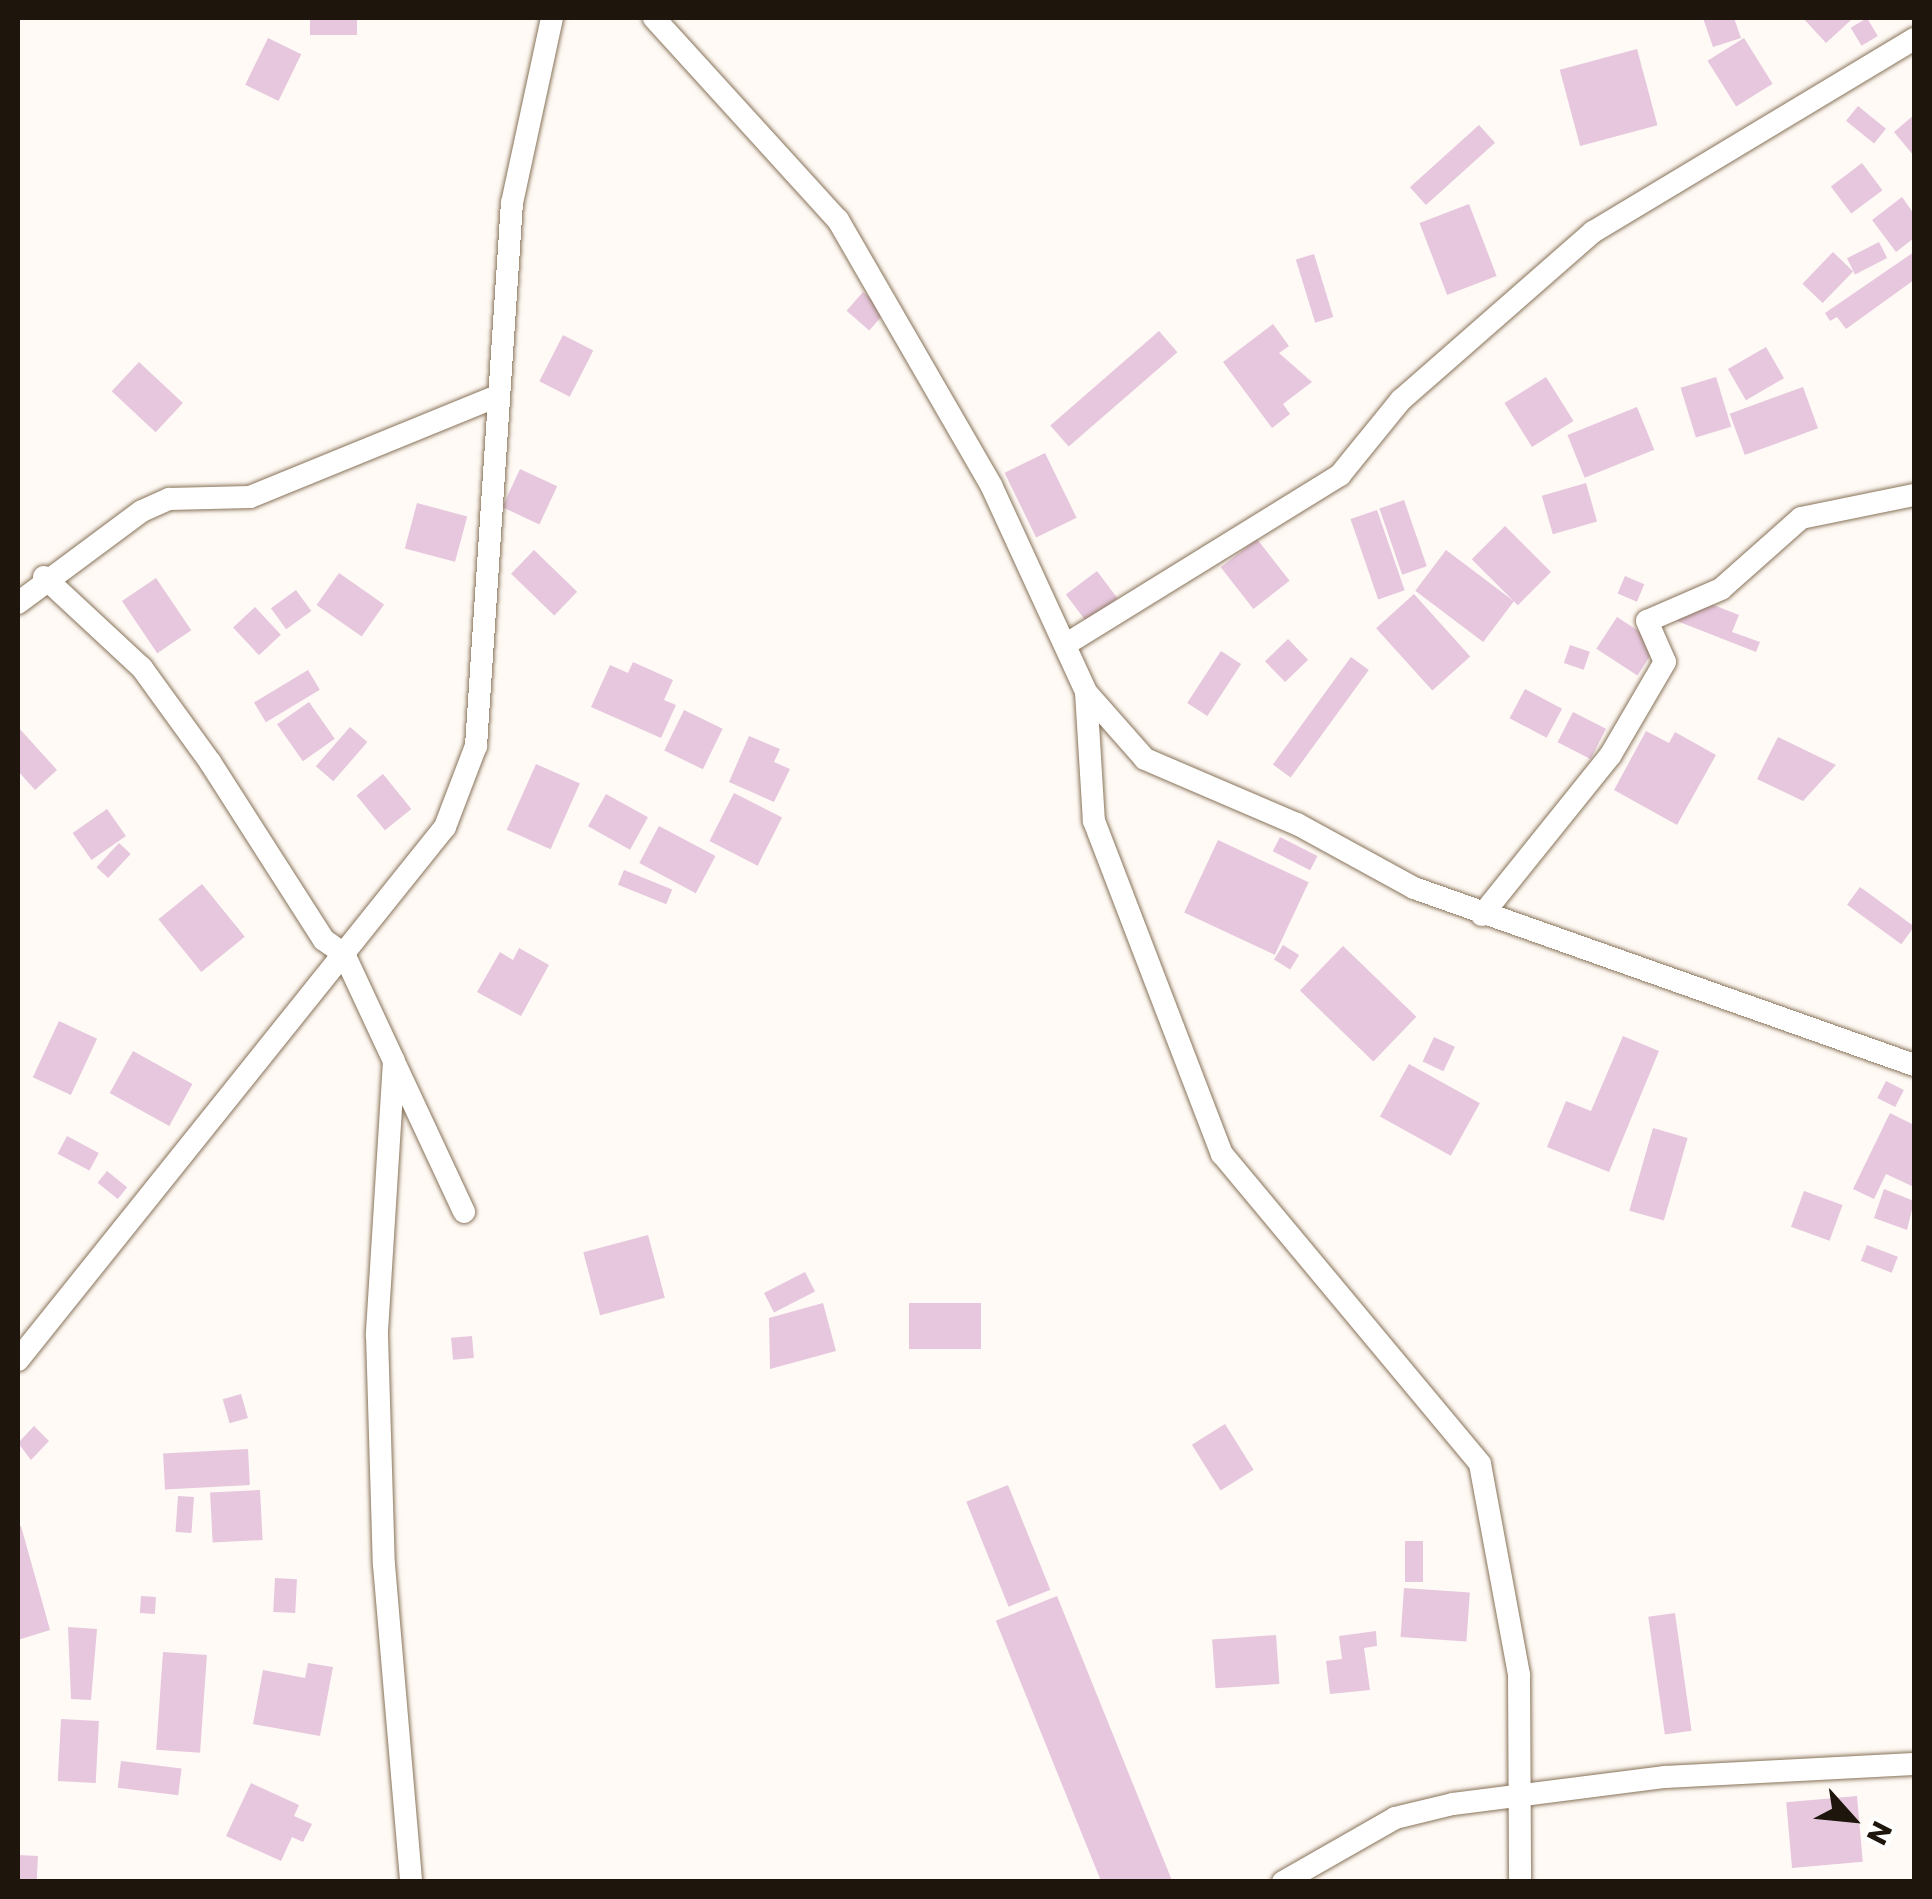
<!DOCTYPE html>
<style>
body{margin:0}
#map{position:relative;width:1932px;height:1899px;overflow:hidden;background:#fffaf5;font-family:Poppins,sans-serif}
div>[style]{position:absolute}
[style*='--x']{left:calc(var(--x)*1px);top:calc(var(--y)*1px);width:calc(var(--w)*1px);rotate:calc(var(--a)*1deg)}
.building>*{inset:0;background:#e6c7de;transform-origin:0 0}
.roads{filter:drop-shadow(0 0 2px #887359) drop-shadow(0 0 2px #887359)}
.street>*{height:22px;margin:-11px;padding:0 11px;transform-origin:11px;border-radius:11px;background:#fff}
span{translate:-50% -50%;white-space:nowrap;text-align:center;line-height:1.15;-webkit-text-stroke:8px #fff;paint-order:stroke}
.frame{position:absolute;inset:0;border:20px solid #1e160c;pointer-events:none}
.north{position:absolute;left:1802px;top:1769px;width:100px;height:100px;-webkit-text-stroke:8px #fff;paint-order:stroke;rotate:117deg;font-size:28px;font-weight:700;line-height:40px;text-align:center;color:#1e160c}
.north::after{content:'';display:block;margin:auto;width:35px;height:45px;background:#1e160c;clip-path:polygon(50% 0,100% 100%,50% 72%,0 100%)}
</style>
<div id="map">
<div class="building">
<div style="left:310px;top:18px;width:47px;height:17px"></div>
<div style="clip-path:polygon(1703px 18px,1734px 18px,1741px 38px,1713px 47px)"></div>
<div style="clip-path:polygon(1803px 18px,1849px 18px,1851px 20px,1826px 43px)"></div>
<div style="left:1867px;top:18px;width:21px;height:19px;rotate:59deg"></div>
<div style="left:268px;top:38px;width:37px;height:52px;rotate:26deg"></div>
<div style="left:1744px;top:38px;width:54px;height:43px;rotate:58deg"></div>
<div style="left:1637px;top:49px;width:79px;height:80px;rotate:75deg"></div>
<div style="left:1858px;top:106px;width:36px;height:19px;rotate:39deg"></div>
<div style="clip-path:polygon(1914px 115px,1914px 156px,1894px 132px)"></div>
<div style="left:1479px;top:125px;width:24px;height:93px;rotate:48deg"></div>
<div style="left:1862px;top:163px;width:34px;height:39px;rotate:53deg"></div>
<div style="clip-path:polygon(1902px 197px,1914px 214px,1914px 238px,1896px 252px,1872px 220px)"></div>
<div style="left:1469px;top:204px;width:77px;height:53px;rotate:69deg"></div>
<div style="left:1879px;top:242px;width:18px;height:36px;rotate:63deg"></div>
<div style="left:1833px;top:252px;width:28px;height:44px;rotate:44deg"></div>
<div style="clip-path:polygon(1914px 252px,1914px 280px,1846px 329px,1837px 317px,1830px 321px,1825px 313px)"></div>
<div style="left:1314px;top:254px;width:66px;height:19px;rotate:73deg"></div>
<div style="left:863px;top:292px;width:30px;height:25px;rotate:41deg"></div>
<div style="clip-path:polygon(1273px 324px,1289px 346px,1279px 353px,1312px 382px,1283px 404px,1290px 414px,1272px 428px,1223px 362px)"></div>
<div style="left:1159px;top:331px;width:28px;height:144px;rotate:49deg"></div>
<div style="left:563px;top:335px;width:34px;height:52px;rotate:27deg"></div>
<div style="left:1766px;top:347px;width:36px;height:44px;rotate:60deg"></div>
<div style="left:139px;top:362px;width:60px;height:40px;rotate:43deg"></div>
<div style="left:1546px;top:377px;width:52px;height:49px;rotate:58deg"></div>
<div style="left:1716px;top:377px;width:52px;height:37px;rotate:73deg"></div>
<div style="left:1803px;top:387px;width:44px;height:78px;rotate:70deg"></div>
<div style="left:1637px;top:407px;width:46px;height:75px;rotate:68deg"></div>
<div style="left:1045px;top:453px;width:72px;height:45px;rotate:64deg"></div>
<div style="left:520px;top:469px;width:41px;height:42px;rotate:25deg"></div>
<div style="left:1586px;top:483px;width:40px;height:46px;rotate:74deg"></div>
<div style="left:1404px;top:500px;width:70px;height:26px;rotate:71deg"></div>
<div style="left:417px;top:503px;width:52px;height:47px;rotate:15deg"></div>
<div style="left:1377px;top:510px;width:85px;height:28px;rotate:71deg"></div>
<div style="left:1505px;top:526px;width:65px;height:47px;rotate:45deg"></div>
<div style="left:1257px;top:539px;width:53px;height:46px;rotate:52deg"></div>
<div style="left:534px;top:550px;width:60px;height:33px;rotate:44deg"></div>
<div style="left:1446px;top:550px;width:85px;height:51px;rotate:37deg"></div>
<div style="left:1097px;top:571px;width:34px;height:39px;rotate:53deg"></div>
<div style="left:339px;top:573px;width:55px;height:39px;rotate:35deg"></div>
<div style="left:1625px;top:576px;width:21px;height:19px;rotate:23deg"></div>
<div style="left:156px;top:578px;width:63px;height:41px;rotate:56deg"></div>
<div style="left:296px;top:590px;width:26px;height:31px;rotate:54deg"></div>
<div style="left:1414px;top:594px;width:84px;height:51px;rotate:48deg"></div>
<div style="clip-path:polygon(1688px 595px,1739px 615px,1732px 632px,1760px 642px,1756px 652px,1677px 621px)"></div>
<div style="left:255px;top:607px;width:38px;height:30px;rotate:47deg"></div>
<div style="left:1617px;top:617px;width:49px;height:38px;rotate:33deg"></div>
<div style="left:1288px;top:639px;width:29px;height:32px;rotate:46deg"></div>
<div style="left:1570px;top:645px;width:21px;height:19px;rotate:19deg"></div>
<div style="left:1221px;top:651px;width:24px;height:62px;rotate:33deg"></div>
<div style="left:1351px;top:657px;width:22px;height:133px;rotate:36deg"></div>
<div style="clip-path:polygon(633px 662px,673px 680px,664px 700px,676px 705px,661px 738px,591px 707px,610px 665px,628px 673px)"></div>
<div style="left:308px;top:670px;width:23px;height:63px;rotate:59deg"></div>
<div style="left:1525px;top:689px;width:42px;height:33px;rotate:28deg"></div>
<div style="left:309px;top:702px;width:45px;height:39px;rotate:55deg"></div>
<div style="left:684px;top:710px;width:43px;height:45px;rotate:26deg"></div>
<div style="left:1573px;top:712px;width:37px;height:34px;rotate:27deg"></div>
<div style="clip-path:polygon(18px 727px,57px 770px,35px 790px,18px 771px)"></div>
<div style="left:350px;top:727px;width:23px;height:52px;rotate:41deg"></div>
<div style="clip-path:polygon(1646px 731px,1669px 743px,1675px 732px,1716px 755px,1677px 825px,1614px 790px)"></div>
<div style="clip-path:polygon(749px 736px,780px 749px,774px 762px,790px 769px,774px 802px,729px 782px)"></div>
<div style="clip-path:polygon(1778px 737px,1836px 765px,1803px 801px,1757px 779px)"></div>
<div style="left:536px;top:764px;width:48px;height:72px;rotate:24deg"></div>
<div style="left:383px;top:774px;width:45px;height:34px;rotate:51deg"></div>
<div style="left:734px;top:793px;width:54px;height:54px;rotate:27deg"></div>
<div style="left:606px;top:794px;width:48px;height:37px;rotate:29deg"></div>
<div style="left:107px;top:809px;width:33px;height:42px;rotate:55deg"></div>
<div style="left:659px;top:826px;width:64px;height:42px;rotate:28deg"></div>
<div style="left:1280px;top:837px;width:42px;height:16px;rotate:27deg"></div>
<div style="left:1218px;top:840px;width:100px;height:80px;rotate:25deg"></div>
<div style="left:119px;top:843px;width:16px;height:33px;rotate:43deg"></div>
<div style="left:624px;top:870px;width:52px;height:16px;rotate:22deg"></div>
<div style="left:202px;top:884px;width:68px;height:56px;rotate:51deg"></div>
<div style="left:1860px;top:887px;width:67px;height:22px;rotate:36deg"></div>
<div style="left:1283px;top:945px;width:19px;height:17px;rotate:32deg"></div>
<div style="left:1343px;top:946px;width:102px;height:62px;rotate:44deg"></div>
<div style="clip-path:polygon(519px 948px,549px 965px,521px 1016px,477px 992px,500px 952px,513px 960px)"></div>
<div style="left:59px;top:1021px;width:42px;height:62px;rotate:25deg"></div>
<div style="clip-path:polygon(1623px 1036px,1659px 1051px,1609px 1172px,1547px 1147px,1566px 1101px,1591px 1111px)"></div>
<div style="left:1434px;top:1037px;width:23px;height:27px;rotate:25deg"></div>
<div style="left:133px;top:1051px;width:68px;height:48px;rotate:29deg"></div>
<div style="left:1409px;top:1064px;width:81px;height:60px;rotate:29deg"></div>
<div style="left:1886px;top:1081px;width:20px;height:19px;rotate:27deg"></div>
<div style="clip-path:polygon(1890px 1113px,1914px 1125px,1914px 1187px,1886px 1174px,1874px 1199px,1853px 1189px)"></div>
<div style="left:1653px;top:1128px;width:36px;height:86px;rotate:16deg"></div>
<div style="left:67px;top:1136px;width:36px;height:20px;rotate:28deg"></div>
<div style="left:107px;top:1171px;width:26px;height:15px;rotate:39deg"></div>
<div style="clip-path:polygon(1884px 1189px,1914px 1201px,1907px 1230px,1874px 1218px)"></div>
<div style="left:1804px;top:1191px;width:41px;height:38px;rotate:20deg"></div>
<div style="left:648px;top:1235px;width:65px;height:67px;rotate:75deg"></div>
<div style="left:1867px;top:1245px;width:33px;height:17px;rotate:21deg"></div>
<div style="left:805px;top:1272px;width:22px;height:46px;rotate:63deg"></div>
<div style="clip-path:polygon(823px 1303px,836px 1351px,770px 1369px,769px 1318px)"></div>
<div style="left:909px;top:1303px;width:72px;height:46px"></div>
<div style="left:472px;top:1336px;width:22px;height:21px;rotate:85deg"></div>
<div style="left:241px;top:1394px;width:25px;height:19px;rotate:74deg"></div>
<div style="left:1225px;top:1424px;width:54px;height:39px;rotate:58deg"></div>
<div style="clip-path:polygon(34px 1426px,49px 1441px,31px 1460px,18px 1443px)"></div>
<div style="left:248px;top:1449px;width:36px;height:85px;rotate:87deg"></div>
<div style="left:1008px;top:1485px;width:113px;height:45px;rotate:68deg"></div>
<div style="left:260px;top:1490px;width:50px;height:50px;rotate:87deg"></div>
<div style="left:178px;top:1496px;width:16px;height:36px;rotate:4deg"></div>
<div style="clip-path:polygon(21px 1526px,50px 1630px,18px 1640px,18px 1527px)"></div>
<div style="left:1405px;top:1541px;width:18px;height:41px"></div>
<div style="left:275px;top:1578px;width:22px;height:34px;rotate:3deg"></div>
<div style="left:1404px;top:1588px;width:66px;height:49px;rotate:4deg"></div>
<div style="left:141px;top:1596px;width:15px;height:17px;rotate:4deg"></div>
<div style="left:1057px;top:1596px;width:308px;height:66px;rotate:68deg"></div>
<div style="left:1675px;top:1613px;width:119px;height:27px;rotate:82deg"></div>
<div style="clip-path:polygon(68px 1627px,97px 1629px,91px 1700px,71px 1699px)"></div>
<div style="clip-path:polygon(1376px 1631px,1377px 1646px,1364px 1648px,1370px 1690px,1330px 1694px,1326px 1661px,1342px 1659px,1339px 1636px)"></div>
<div style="left:1276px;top:1635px;width:49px;height:64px;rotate:86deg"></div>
<div style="left:163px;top:1652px;width:44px;height:98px;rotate:4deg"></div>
<div style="clip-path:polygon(308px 1663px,333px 1667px,320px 1736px,253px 1724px,263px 1670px,305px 1678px)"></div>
<div style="left:61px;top:1719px;width:38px;height:62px;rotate:3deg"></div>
<div style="left:121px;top:1761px;width:61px;height:27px;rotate:7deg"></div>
<div style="clip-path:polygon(251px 1783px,299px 1805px,294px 1816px,312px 1824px,303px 1842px,292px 1837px,281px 1861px,226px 1836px)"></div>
<div style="left:1857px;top:1796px;width:66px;height:71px;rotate:85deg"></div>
<div style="left:18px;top:1855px;width:20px;height:27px;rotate:3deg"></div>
</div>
<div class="roads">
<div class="street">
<div style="--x:654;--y:18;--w:273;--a:47.7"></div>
<div style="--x:838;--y:220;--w:306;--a:60"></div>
<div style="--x:991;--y:485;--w:228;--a:65.3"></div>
<div style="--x:1086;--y:692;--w:89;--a:48.6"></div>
<div style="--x:1145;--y:759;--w:165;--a:23.2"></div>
<div style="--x:1297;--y:824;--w:133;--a:28.7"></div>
<div style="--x:1414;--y:888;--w:530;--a:19.49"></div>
<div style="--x:44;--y:577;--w:134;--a:42.9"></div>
<div style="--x:142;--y:668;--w:116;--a:54.1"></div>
<div style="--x:210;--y:762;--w:211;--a:57.4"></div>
<div style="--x:324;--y:940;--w:24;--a:35"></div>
<div style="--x:344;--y:954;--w:118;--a:65"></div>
<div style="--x:394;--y:1061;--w:275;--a:93.6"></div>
<div style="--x:377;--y:1335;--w:230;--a:88.3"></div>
<div style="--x:384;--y:1565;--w:318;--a:85.1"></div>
<div style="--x:18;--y:603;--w:154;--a:-36.6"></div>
<div style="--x:142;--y:511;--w:30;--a:-24"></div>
<div style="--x:169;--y:499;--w:81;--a:-1.4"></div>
<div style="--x:250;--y:497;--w:262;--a:-22.2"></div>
<div style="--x:1068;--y:643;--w:320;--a:-31.7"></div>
<div style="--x:1340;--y:475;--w:97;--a:-50.9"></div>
<div style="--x:1401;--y:400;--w:255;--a:-41.2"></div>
<div style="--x:1593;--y:232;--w:375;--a:-31"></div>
<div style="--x:1086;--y:692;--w:129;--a:86.5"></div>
<div style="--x:1094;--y:821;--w:357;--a:69"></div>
<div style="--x:1222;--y:1154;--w:403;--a:50.2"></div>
<div style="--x:1480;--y:1464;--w:215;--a:79.5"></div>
<div style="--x:1519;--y:1675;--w:207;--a:89.7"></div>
<div style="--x:1482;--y:915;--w:204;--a:-51.2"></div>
<div style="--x:1610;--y:756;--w:109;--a:-59.7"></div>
<div style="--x:1665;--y:662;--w:45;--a:-113.7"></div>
<div style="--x:1647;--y:621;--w:81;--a:-23.4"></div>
<div style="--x:1721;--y:589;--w:107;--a:-41.6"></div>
<div style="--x:1801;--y:518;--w:115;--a:-11.5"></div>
<div style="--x:396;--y:1066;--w:161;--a:65"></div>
<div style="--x:18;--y:1360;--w:683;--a:-51.3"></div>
<div style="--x:445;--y:827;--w:87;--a:-69.1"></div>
<div style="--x:476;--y:746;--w:544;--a:-86.21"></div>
<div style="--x:512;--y:203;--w:189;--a:-77.8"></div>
<div style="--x:1283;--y:1882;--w:129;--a:-29.7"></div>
<div style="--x:1395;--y:1818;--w:60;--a:-13.6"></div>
<div style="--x:1453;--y:1804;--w:214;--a:-7.3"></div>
<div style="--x:1665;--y:1777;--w:249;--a:-3"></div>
</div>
</div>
<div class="frame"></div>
<div class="north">N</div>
</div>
